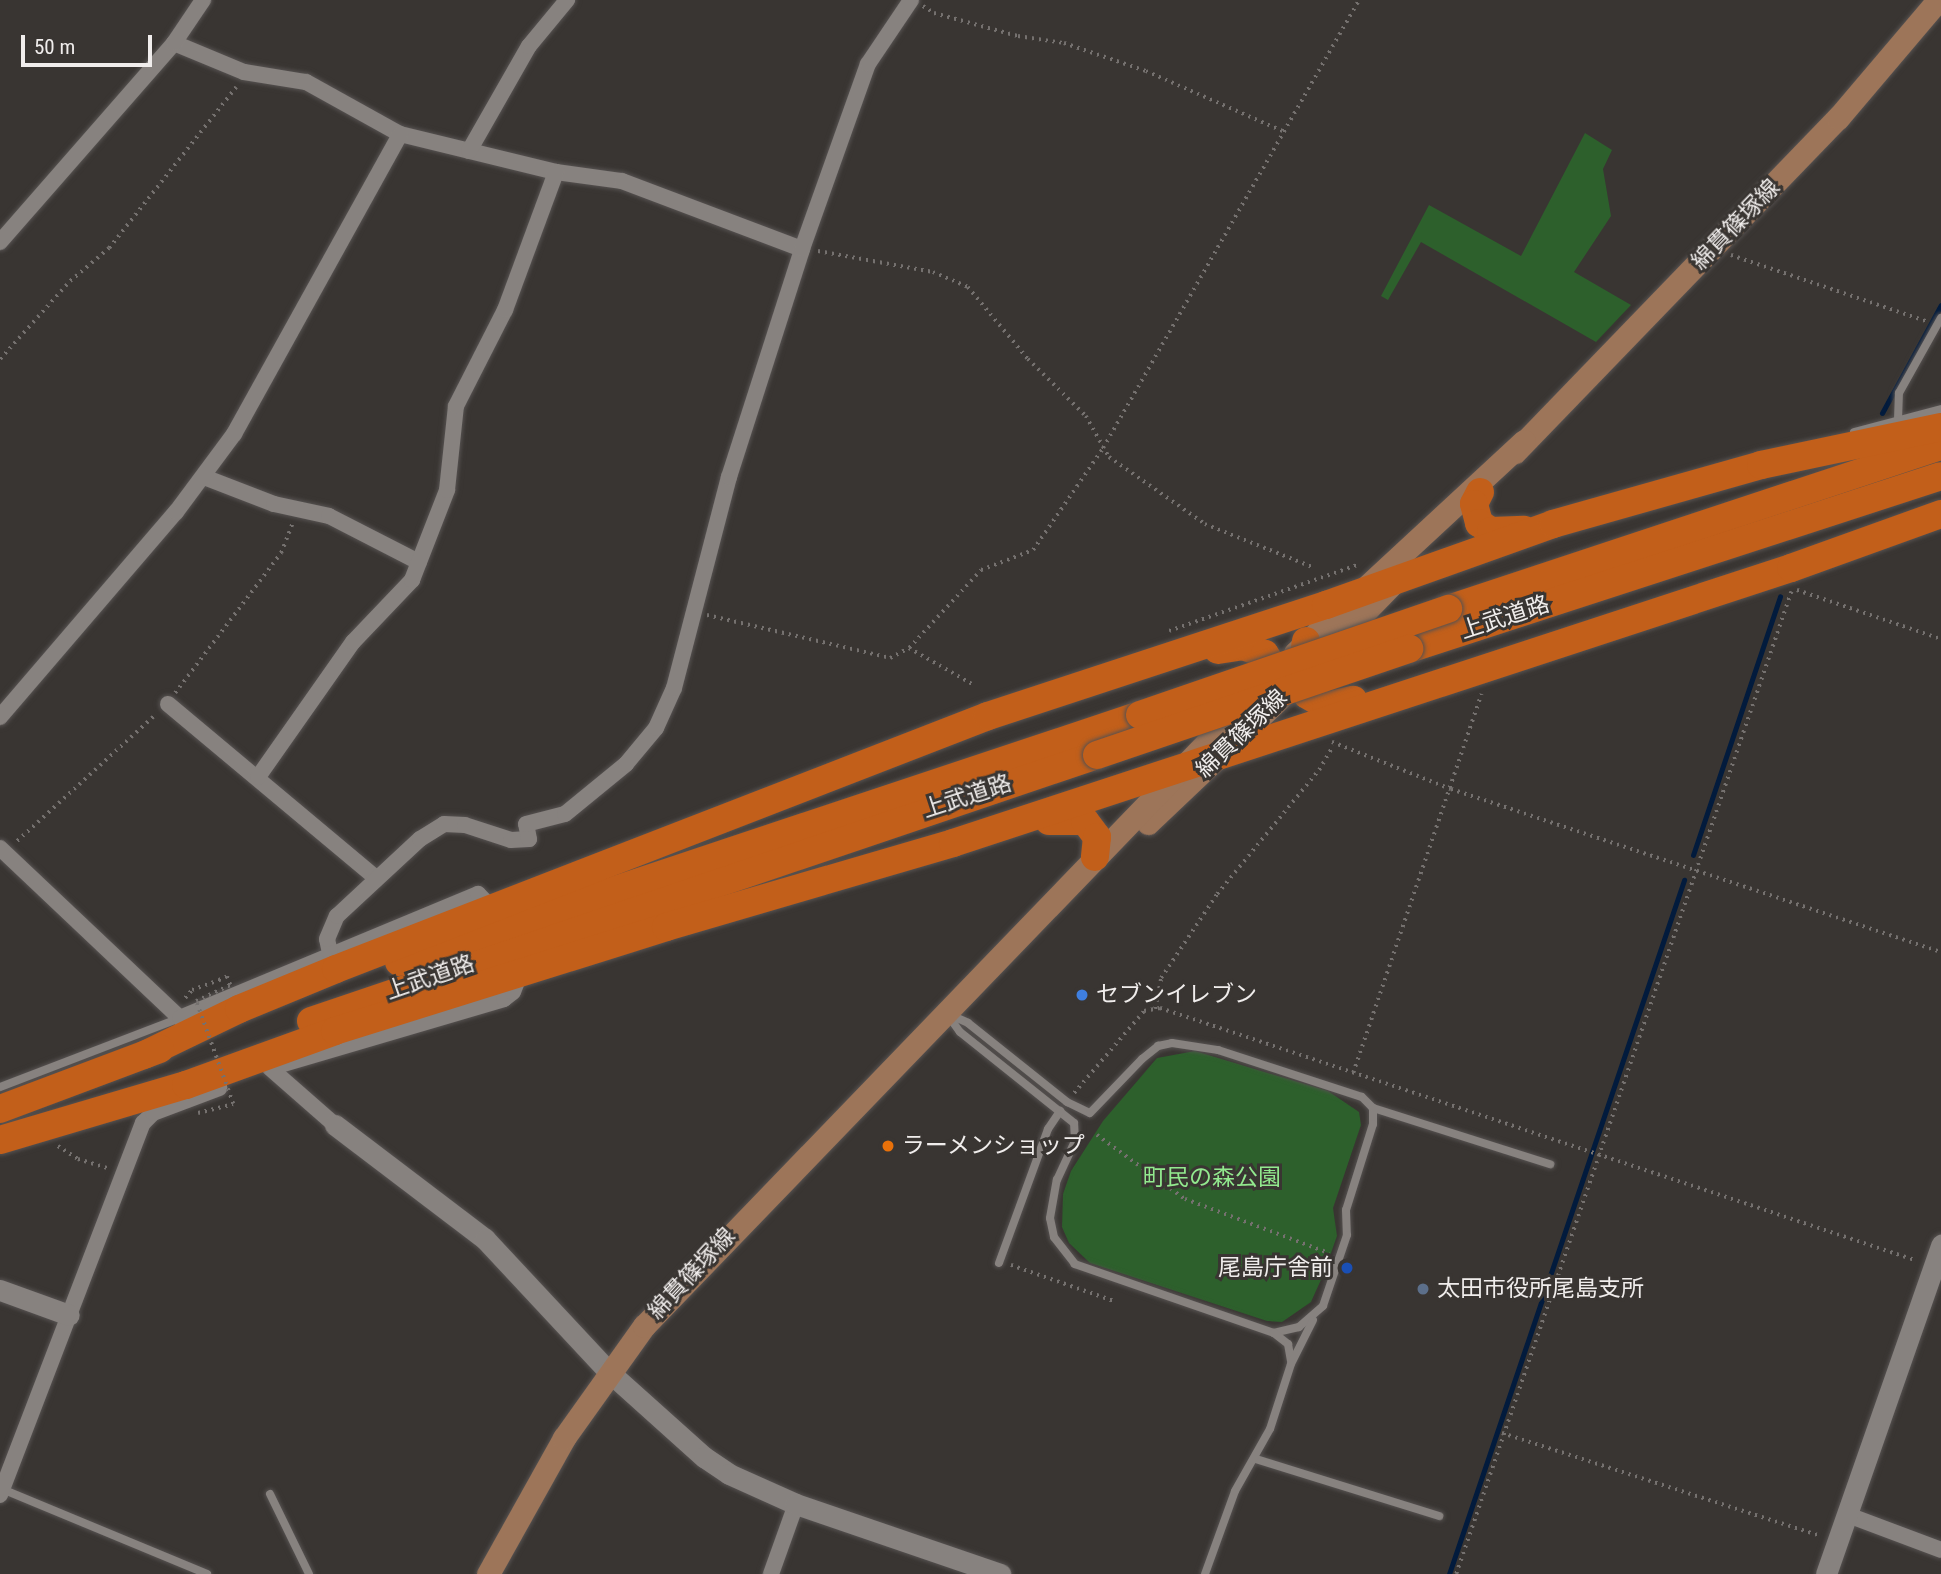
<!DOCTYPE html>
<meta charset="utf-8">
<style>
body{margin:0}
#map{position:relative;width:1941px;height:1574px;overflow:hidden;background:#393532;font-family:"Roboto Condensed","Noto Sans JP",sans-serif}
div>[style]{position:absolute}
[style*='--x']{left:calc(var(--x)*1px);top:calc(var(--y)*1px);width:calc(var(--w)*1px);rotate:calc(var(--a)*1deg)}
.green>*{inset:0;background:#2d602c}
.stream>*{height:5px;margin:-2.5px;padding:0 2.5px;transform-origin:2.5px;border-radius:2.5px;background:#021b3d}
.path>*{height:3.5px;margin-top:-1.75px;transform-origin:0;background:repeating-linear-gradient(90deg,#75716f 0 2px,transparent 0 7px)}
.roads{filter:drop-shadow(0 0 2px #565251) drop-shadow(0 0 2px #565251)}
.service>*{height:8px;margin:-4px;padding:0 4px;transform-origin:4px;border-radius:4px;background:#87827f}
.minor>*{height:16px;margin:-8px;padding:0 8px;transform-origin:8px;border-radius:8px;background:#87827f}
.tertiary>*{height:21px;margin:-10.5px;padding:0 10.5px;transform-origin:10.5px;border-radius:10.5px;background:#87827f}
.secondary>*{height:23px;margin:-11.5px;padding:0 11.5px;transform-origin:11.5px;border-radius:11.5px;background:#9d7559}
.trunk>*{height:28px;margin:-14px;padding:0 14px;transform-origin:14px;border-radius:14px;background:#c25f1a}
.path-bridge>*{height:3.5px;margin-top:-1.75px;transform-origin:0;background:repeating-linear-gradient(90deg,#75716f 0 2px,transparent 0 7px)}
.bridges{filter:drop-shadow(0 0 2px #565251) drop-shadow(0 0 2px #565251)}
.trunk-bridge>*{height:28px;margin:-14px;padding:0 14px;transform-origin:14px;border-radius:14px;background:#c25f1a}
.dots>*{width:19px;height:19px;translate:-50% -50%;box-sizing:border-box;border:4px solid #393532;border-radius:50%}
span{translate:-50% -50%;white-space:nowrap;text-align:center;line-height:1.15;-webkit-text-stroke:6px #393532;paint-order:stroke}
.street-label{font-size:23px;color:#f0edec}
.poi-label{font-size:23px;color:#f0edec}
.left{translate:0 -50%;text-align:left}
.right{translate:-100% -50%;text-align:right}
.park-label{font-size:23px;color:#92e98e}
.scale{position:absolute;left:21px;top:35px;width:131px;height:32px;box-sizing:border-box;border:4px solid #f0edec;border-top:0;padding-left:9px;font-size:21px;line-height:24px;white-space:nowrap;color:#f0edec;-webkit-text-stroke:5px #393532;paint-order:stroke}
</style>
<div id="map">
<div class="green">
<div style="clip-path:polygon(1585px 133px,1612px 150px,1603px 169px,1611px 216px,1574px 272px,1631px 305px,1596px 342px,1421px 242px,1388px 300px,1381px 296px,1429px 205px,1521px 256px)"></div>
<div style="clip-path:polygon(1195px 1051px,1328px 1091px,1359px 1112px,1361px 1125px,1333px 1208px,1337px 1236px,1324px 1273px,1311px 1302px,1282px 1322px,1267px 1321px,1090px 1263px,1069px 1243px,1062px 1227px,1063px 1194px,1071px 1171px,1103px 1121px,1157px 1058px)"></div>
</div>
<div class="stream">
<div style="--x:1882;--y:413;--w:123;--a:-61.4"></div>
<div style="--x:1693;--y:855;--w:273;--a:-71.4"></div>
<div style="--x:1449;--y:1574;--w:733;--a:-71.29"></div>
</div>
<div class="path">
<div style="--x:923;--y:6;--w:13;--a:32"></div>
<div style="--x:934;--y:13;--w:87;--a:15.3"></div>
<div style="--x:1018;--y:36;--w:47;--a:8.7"></div>
<div style="--x:1064;--y:43;--w:87;--a:18.9"></div>
<div style="--x:1146;--y:71;--w:150;--a:23.7"></div>
<div style="--x:818;--y:251;--w:117;--a:10.3"></div>
<div style="--x:933;--y:272;--w:38;--a:23"></div>
<div style="--x:968;--y:287;--w:94;--a:50.2"></div>
<div style="--x:1028;--y:359;--w:81;--a:44.5"></div>
<div style="--x:1086;--y:416;--w:47;--a:60.7"></div>
<div style="--x:1109;--y:457;--w:117;--a:34.9"></div>
<div style="--x:1205;--y:524;--w:118;--a:21.8"></div>
<div style="--x:1731;--y:255;--w:206;--a:18.7"></div>
<div style="--x:0;--y:359;--w:105;--a:-48.1"></div>
<div style="--x:70;--y:281;--w:51;--a:-40.2"></div>
<div style="--x:109;--y:248;--w:205;--a:-51.7"></div>
<div style="--x:1797;--y:590;--w:152;--a:18.8"></div>
<div style="--x:707;--y:615;--w:188;--a:13.2"></div>
<div style="--x:890;--y:658;--w:21;--a:-28"></div>
<div style="--x:909;--y:648;--w:106;--a:-47.3"></div>
<div style="--x:981;--y:570;--w:56;--a:-21"></div>
<div style="--x:1033;--y:550;--w:124;--a:-55.5"></div>
<div style="--x:1103;--y:448;--w:516;--a:-60.26"></div>
<div style="--x:1169;--y:631;--w:202;--a:-19.3"></div>
<div style="--x:909;--y:648;--w:73;--a:29.7"></div>
<div style="--x:175;--y:693;--w:176;--a:-52.9"></div>
<div style="--x:281;--y:553;--w:31;--a:-69"></div>
<div style="--x:1332;--y:742;--w:128;--a:21.6"></div>
<div style="--x:1451;--y:789;--w:516;--a:18.4"></div>
<div style="--x:17;--y:841;--w:188;--a:-42.4"></div>
<div style="--x:185;--y:998;--w:11;--a:-49"></div>
<div style="--x:192;--y:990;--w:30;--a:-20"></div>
<div style="--x:1155;--y:1009;--w:32;--a:-79"></div>
<div style="--x:1161;--y:978;--w:101;--a:-56.3"></div>
<div style="--x:1217;--y:894;--w:161;--a:-50.6"></div>
<div style="--x:1319;--y:770;--w:28;--a:-60"></div>
<div style="--x:1353;--y:1073;--w:400;--a:-71.3"></div>
<div style="--x:1074;--y:1093;--w:108;--a:-49.5"></div>
<div style="--x:1144;--y:1011;--w:16;--a:-11"></div>
<div style="--x:1160;--y:1008;--w:796;--a:18.46"></div>
<div style="--x:1097;--y:1135;--w:109;--a:36"></div>
<div style="--x:1185;--y:1199;--w:154;--a:20.6"></div>
<div style="--x:58;--y:1146;--w:24;--a:33"></div>
<div style="--x:78;--y:1159;--w:31;--a:17"></div>
<div style="--x:1011;--y:1265;--w:109;--a:19.3"></div>
<div style="--x:1502;--y:1433;--w:334;--a:17.9"></div>
<div style="--x:1456;--y:1574;--w:1038;--a:-71.16"></div>
</div>
<div class="roads">
<div class="service">
<div style="--x:1898;--y:420;--w:27;--a:-88"></div>
<div style="--x:1899;--y:393;--w:86;--a:-60.8"></div>
<div style="--x:1854;--y:432;--w:90;--a:-14.8"></div>
<div style="--x:946;--y:1013;--w:24;--a:24"></div>
<div style="--x:968;--y:1023;--w:127;--a:38.6"></div>
<div style="--x:1067;--y:1102;--w:25;--a:26"></div>
<div style="--x:1090;--y:1113;--w:75;--a:-46.1"></div>
<div style="--x:1142;--y:1059;--w:21;--a:-39"></div>
<div style="--x:1158;--y:1046;--w:14;--a:-12"></div>
<div style="--x:1172;--y:1043;--w:47;--a:8.7"></div>
<div style="--x:1218;--y:1050;--w:151;--a:18.1"></div>
<div style="--x:1362;--y:1097;--w:16;--a:45"></div>
<div style="--x:1373;--y:1108;--w:16;--a:90"></div>
<div style="--x:1373;--y:1124;--w:90;--a:107.4"></div>
<div style="--x:1346;--y:1210;--w:25;--a:88"></div>
<div style="--x:1347;--y:1235;--w:75;--a:108.7"></div>
<div style="--x:1323;--y:1306;--w:32;--a:139"></div>
<div style="--x:1299;--y:1327;--w:26;--a:167"></div>
<div style="--x:1274;--y:1333;--w:211;--a:-160.9"></div>
<div style="--x:1075;--y:1264;--w:34;--a:-128"></div>
<div style="--x:1054;--y:1237;--w:19;--a:-102"></div>
<div style="--x:1050;--y:1218;--w:39;--a:-80"></div>
<div style="--x:1057;--y:1180;--w:43;--a:-65.2"></div>
<div style="--x:1075;--y:1141;--w:18;--a:-93"></div>
<div style="--x:1074;--y:1123;--w:146;--a:-141.4"></div>
<div style="--x:960;--y:1032;--w:24;--a:-126"></div>
<div style="--x:0;--y:1087;--w:193;--a:-21"></div>
<div style="--x:1373;--y:1108;--w:186;--a:17.6"></div>
<div style="--x:999;--y:1263;--w:143;--a:-69.9"></div>
<div style="--x:1048;--y:1129;--w:22;--a:-56"></div>
<div style="--x:1274;--y:1333;--w:18;--a:38"></div>
<div style="--x:1288;--y:1344;--w:17;--a:80"></div>
<div style="--x:1256;--y:1459;--w:192;--a:17.3"></div>
<div style="--x:2;--y:1489;--w:222;--a:22.5"></div>
<div style="--x:270;--y:1494;--w:89;--a:64"></div>
<div style="--x:1205;--y:1574;--w:88;--a:-70.1"></div>
<div style="--x:1235;--y:1491;--w:71;--a:-60.6"></div>
<div style="--x:1270;--y:1429;--w:68;--a:-72.1"></div>
<div style="--x:1291;--y:1364;--w:49;--a:-63.4"></div>
</div>
<div class="minor">
<div style="--x:174;--y:43;--w:76;--a:22.5"></div>
<div style="--x:244;--y:72;--w:63;--a:9.2"></div>
<div style="--x:306;--y:82;--w:107;--a:29"></div>
<div style="--x:400;--y:134;--w:161;--a:13.7"></div>
<div style="--x:556;--y:172;--w:67;--a:7.8"></div>
<div style="--x:622;--y:181;--w:192;--a:20.7"></div>
<div style="--x:469;--y:151;--w:121;--a:-60.3"></div>
<div style="--x:529;--y:46;--w:60;--a:-50.4"></div>
<div style="--x:0;--y:242;--w:264;--a:-48.8"></div>
<div style="--x:174;--y:43;--w:52;--a:-56"></div>
<div style="--x:204;--y:477;--w:75;--a:21.1"></div>
<div style="--x:274;--y:504;--w:56;--a:12.3"></div>
<div style="--x:329;--y:516;--w:101;--a:27.1"></div>
<div style="--x:168;--y:704;--w:271;--a:39.9"></div>
<div style="--x:0;--y:717;--w:270;--a:-49.4"></div>
<div style="--x:176;--y:512;--w:97;--a:-53.4"></div>
<div style="--x:234;--y:434;--w:343;--a:-61"></div>
<div style="--x:258;--y:777;--w:165;--a:-54.9"></div>
<div style="--x:353;--y:642;--w:86;--a:-46.4"></div>
<div style="--x:412;--y:580;--w:97;--a:-68.7"></div>
<div style="--x:447;--y:490;--w:84;--a:-83.9"></div>
<div style="--x:456;--y:406;--w:108;--a:-63"></div>
<div style="--x:505;--y:310;--w:147;--a:-69.7"></div>
<div style="--x:0;--y:848;--w:248;--a:43.4"></div>
<div style="--x:180;--y:1018;--w:323;--a:-22.6"></div>
<div style="--x:478;--y:894;--w:20;--a:45"></div>
<div style="--x:330;--y:953;--w:14;--a:-102"></div>
<div style="--x:327;--y:939;--w:25;--a:-67"></div>
<div style="--x:337;--y:916;--w:113;--a:-42.9"></div>
<div style="--x:420;--y:839;--w:28;--a:-32"></div>
<div style="--x:444;--y:824;--w:21;--a:3"></div>
<div style="--x:465;--y:825;--w:48;--a:18.1"></div>
<div style="--x:511;--y:840;--w:18;--a:-3"></div>
<div style="--x:529;--y:839;--w:15;--a:-101"></div>
<div style="--x:526;--y:824;--w:40;--a:-14.4"></div>
<div style="--x:565;--y:814;--w:79;--a:-39.3"></div>
<div style="--x:626;--y:764;--w:47;--a:-50.2"></div>
<div style="--x:656;--y:728;--w:44;--a:-65.8"></div>
<div style="--x:674;--y:688;--w:218;--a:-75.4"></div>
<div style="--x:729;--y:477;--w:239;--a:-72.2"></div>
<div style="--x:802;--y:249;--w:196;--a:-70.4"></div>
<div style="--x:868;--y:64;--w:77;--a:-56.1"></div>
<div style="--x:273;--y:1067;--w:241;--a:-16.4"></div>
<div style="--x:504;--y:999;--w:11;--a:-38"></div>
<div style="--x:513;--y:992;--w:19;--a:-69"></div>
<div style="--x:270;--y:1068;--w:86;--a:41.2"></div>
<div style="--x:0;--y:1495;--w:399;--a:-69"></div>
<div style="--x:143;--y:1123;--w:14;--a:-45"></div>
<div style="--x:153;--y:1113;--w:71;--a:-20.7"></div>
<div style="--x:1848;--y:1515;--w:99;--a:20.6"></div>
<div style="--x:771;--y:1574;--w:74;--a:-70.3"></div>
</div>
<div class="tertiary">
<div style="--x:335;--y:1125;--w:188;--a:37.2"></div>
<div style="--x:485;--y:1239;--w:180;--a:47"></div>
<div style="--x:608;--y:1371;--w:129;--a:41.9"></div>
<div style="--x:704;--y:1457;--w:30;--a:34"></div>
<div style="--x:729;--y:1474;--w:73;--a:24.1"></div>
<div style="--x:796;--y:1504;--w:216;--a:18.9"></div>
<div style="--x:0;--y:1290;--w:73;--a:19.9"></div>
<div style="--x:1826;--y:1574;--w:349;--a:-70.7"></div>
</div>
<div class="secondary">
<div style="--x:1515;--y:452;--w:465;--a:-46"></div>
<div style="--x:1838;--y:118;--w:155;--a:-49.7"></div>
<div style="--x:1327;--y:651;--w:99;--a:-45.8"></div>
<div style="--x:1295;--y:653;--w:312;--a:-42.8"></div>
<div style="--x:1148;--y:823;--w:190;--a:-43.5"></div>
<div style="--x:488;--y:1574;--w:156;--a:-60.8"></div>
<div style="--x:564;--y:1438;--w:138;--a:-54.5"></div>
<div style="--x:644;--y:1326;--w:860;--a:-46.04"></div>
</div>
<div class="trunk">
<div style="--x:1480;--y:492;--w:13;--a:117"></div>
<div style="--x:1474;--y:504;--w:20;--a:75"></div>
<div style="--x:1479;--y:523;--w:14;--a:34"></div>
<div style="--x:1491;--y:531;--w:33;--a:-2"></div>
<div style="--x:1448;--y:609;--w:519;--a:-18.3"></div>
<div style="--x:1306;--y:641;--w:38;--a:99"></div>
<div style="--x:1300;--y:679;--w:17;--a:66"></div>
<div style="--x:1307;--y:695;--w:22;--a:30"></div>
<div style="--x:1326;--y:706;--w:28;--a:-13"></div>
<div style="--x:1409;--y:649;--w:559;--a:-18.01"></div>
<div style="--x:1218;--y:650;--w:25;--a:-9"></div>
<div style="--x:1243;--y:646;--w:23;--a:20"></div>
<div style="--x:1265;--y:654;--w:20;--a:57"></div>
<div style="--x:1276;--y:671;--w:19;--a:96"></div>
<div style="--x:1049;--y:821;--w:36;--a:0"></div>
<div style="--x:1085;--y:821;--w:20;--a:53"></div>
<div style="--x:1097;--y:837;--w:20;--a:96"></div>
<div style="--x:399;--y:962;--w:781;--a:-18.43"></div>
<div style="--x:311;--y:1021;--w:830;--a:-18.7"></div>
<div style="--x:144;--y:1055;--w:106;--a:-25.8"></div>
<div style="--x:239;--y:1009;--w:105;--a:-22.4"></div>
<div style="--x:336;--y:969;--w:699;--a:-21.21"></div>
<div style="--x:988;--y:716;--w:356;--a:-18.2"></div>
<div style="--x:1326;--y:605;--w:241;--a:-19.6"></div>
<div style="--x:1553;--y:524;--w:216;--a:-15.8"></div>
<div style="--x:1761;--y:465;--w:184;--a:-11.9"></div>
<div style="--x:0;--y:1109;--w:171;--a:-20.6"></div>
<div style="--x:0;--y:1140;--w:194;--a:-16.5"></div>
<div style="--x:186;--y:1085;--w:158;--a:-19.9"></div>
<div style="--x:335;--y:1031;--w:347;--a:-17.4"></div>
<div style="--x:666;--y:927;--w:299;--a:-16.3"></div>
<div style="--x:953;--y:843;--w:882;--a:-18.17"></div>
<div style="--x:1791;--y:568;--w:159;--a:-19.8"></div>
</div>
</div>
<div class="path-bridge">
<div style="--x:198;--y:1113;--w:36;--a:-14"></div>
<div style="--x:233;--y:1104;--w:109;--a:-109.8"></div>
<div style="--x:196;--y:1001;--w:38;--a:-25"></div>
<div style="--x:230;--y:985;--w:9;--a:-111"></div>
<div style="--x:227;--y:977;--w:8;--a:157"></div>
</div>
<div class="bridges">
<div class="trunk-bridge">
<div style="--x:1140;--y:715;--w:326;--a:-19"></div>
<div style="--x:1097;--y:755;--w:330;--a:-18.8"></div>
</div>
</div>
<div class="dots">
<div style="left:1082px;top:995px;background:#3f7fe0"></div>
<div style="left:888px;top:1146px;background:#e8710a"></div>
<div style="left:1347px;top:1268px;background:#1a4fb4"></div>
<div style="left:1423px;top:1289px;background:#5c6f8a"></div>
</div>
<div class="street-label">
<span style="left:1736px;top:225px;rotate:-46deg">綿貫篠塚線</span>
<span style="left:1505px;top:618px;rotate:-18deg">上武道路</span>
<span style="left:1242px;top:734px;rotate:-44deg">綿貫篠塚線</span>
<span style="left:967px;top:797px;rotate:-18deg">上武道路</span>
<span style="left:430px;top:978px;rotate:-19deg">上武道路</span>
<span style="left:692px;top:1274px;rotate:-47deg">綿貫篠塚線</span>
</div>
<div class="poi-label">
<span class="left" style="left:1096px;top:995px">セブンイレブン</span>
<span class="left" style="left:902px;top:1146px">ラーメンショップ</span>
<span class="right" style="left:1333px;top:1268px">尾島庁舎前</span>
<span class="left" style="left:1437px;top:1289px">太田市役所尾島支所</span>
</div>
<div class="park-label">
<span style="left:1212px;top:1178px">町民の森公園</span>
</div>
<div class="scale">50 m</div>
</div>
